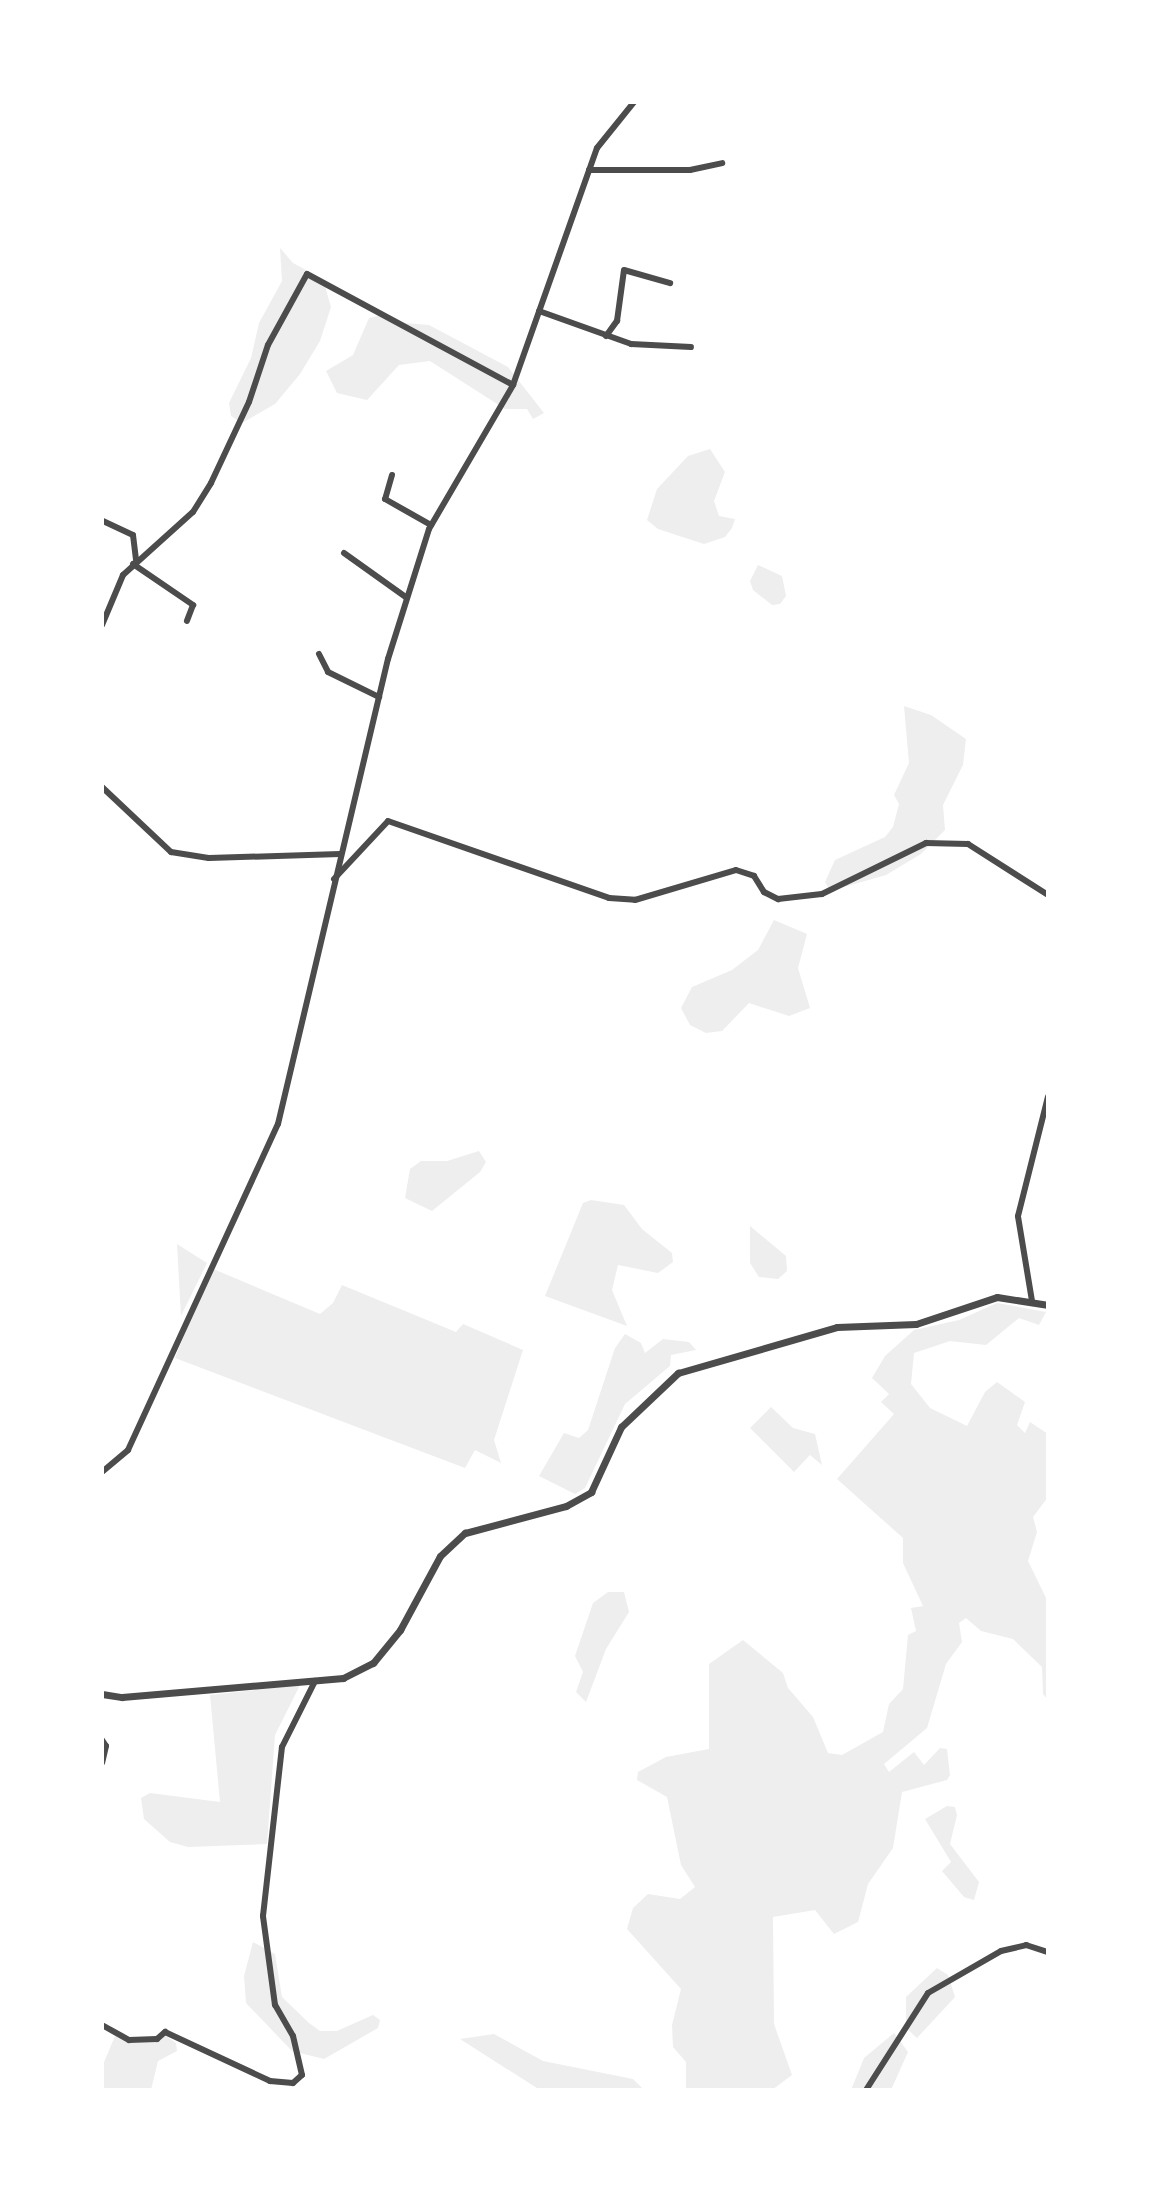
<!DOCTYPE html>
<style>
body{margin:0}
#map{position:relative;width:1150px;height:2192px;overflow:hidden;background:#fff;font-family:"DM Sans",sans-serif}
div>[style]{position:absolute}
[style*='--x']{left:calc(var(--x)*1px);top:calc(var(--y)*1px);width:calc(var(--w)*1px);rotate:calc(var(--a)*1deg)}
.green>*{inset:0;background:#eee}
.minor>*{height:6px;margin:-3px;padding:0 3px;transform-origin:3px;border-radius:3px;background:#4c4c4c}
.tertiary>*{height:7px;margin:-3.5px;padding:0 3.5px;transform-origin:3.5px;border-radius:3.5px;background:#4c4c4c}
span{translate:-50% -50%;white-space:nowrap;text-align:center;line-height:1.15;-webkit-text-stroke:8px #fff;paint-order:stroke}
.frame{position:absolute;inset:0;border:104px solid #fff;pointer-events:none}
</style>
<div id="map">
<div class="green">
<div style="clip-path:polygon(280px 248px,293px 263px,323px 279px,331px 307px,320px 341px,300px 374px,275px 404px,242px 423px,231px 416px,229px 403px,251px 358px,259px 323px,282px 281px)"></div>
<div style="clip-path:polygon(387px 314px,405px 323px,429px 325px,508px 367px,544px 413px,533px 419px,527px 409px,505px 409px,430px 361px,399px 365px,367px 400px,337px 393px,326px 371px,353px 355px,369px 318px)"></div>
<div style="clip-path:polygon(710px 449px,725px 472px,714px 501px,719px 516px,735px 519px,732px 528px,725px 537px,704px 544px,658px 529px,647px 520px,657px 489px,688px 456px)"></div>
<div style="clip-path:polygon(758px 565px,782px 576px,786px 596px,780px 604px,772px 605px,753px 590px,750px 581px)"></div>
<div style="clip-path:polygon(904px 706px,931px 715px,966px 739px,963px 765px,943px 805px,945px 830px,921px 854px,886px 875px,830px 891px,825px 882px,835px 860px,885px 837px,893px 827px,899px 804px,894px 795px,909px 763px)"></div>
<div style="clip-path:polygon(774px 920px,807px 934px,798px 968px,810px 1008px,789px 1016px,749px 1003px,722px 1031px,706px 1033px,690px 1025px,681px 1008px,692px 987px,732px 970px,758px 950px)"></div>
<div style="clip-path:polygon(479px 1151px,486px 1162px,480px 1172px,432px 1211px,405px 1198px,410px 1169px,421px 1161px,447px 1161px)"></div>
<div style="clip-path:polygon(591px 1200px,624px 1205px,642px 1229px,672px 1253px,673px 1262px,658px 1273px,618px 1265px,612px 1290px,627px 1326px,545px 1296px,583px 1203px)"></div>
<div style="clip-path:polygon(750px 1226px,786px 1256px,787px 1271px,778px 1279px,759px 1277px,750px 1263px)"></div>
<div style="clip-path:polygon(177px 1244px,207px 1263px,181px 1316px)"></div>
<div style="clip-path:polygon(211px 1268px,320px 1314px,333px 1303px,342px 1285px,456px 1332px,463px 1324px,523px 1350px,494px 1440px,501px 1463px,475px 1450px,465px 1468px,175px 1358px)"></div>
<div style="clip-path:polygon(997px 1303px,1046px 1312px,1039px 1325px,1019px 1318px,986px 1345px,950px 1341px,914px 1353px,911px 1384px,930px 1408px,967px 1426px,985px 1392px,997px 1382px,1025px 1402px,1017px 1425px,1025px 1433px,1030px 1422px,1048px 1434px,1048px 1497px,1033px 1517px,1037px 1532px,1028px 1561px,1048px 1602px,1048px 1700px,1043px 1694px,1042px 1667px,1013px 1639px,981px 1631px,966px 1618px,959px 1623px,962px 1642px,946px 1664px,927px 1728px,884px 1764px,889px 1772px,914px 1752px,924px 1765px,940px 1748px,947px 1749px,950px 1775px,947px 1780px,902px 1792px,893px 1848px,868px 1884px,858px 1922px,834px 1934px,815px 1910px,773px 1917px,774px 2024px,792px 2075px,772px 2090px,686px 2090px,686px 2062px,673px 2047px,672px 2025px,681px 1989px,627px 1929px,633px 1908px,648px 1894px,680px 1899px,695px 1887px,681px 1865px,667px 1797px,637px 1780px,638px 1772px,666px 1757px,709px 1749px,709px 1664px,743px 1640px,783px 1673px,788px 1688px,813px 1717px,828px 1753px,842px 1755px,883px 1732px,889px 1704px,903px 1689px,908px 1635px,916px 1631px,911px 1608px,923px 1606px,903px 1563px,903px 1538px,837px 1479px,894px 1414px,881px 1402px,889px 1394px,872px 1378px,885px 1356px,914px 1330px,959px 1320px)"></div>
<div style="clip-path:polygon(625px 1334px,641px 1343px,645px 1353px,663px 1339px,689px 1342px,696px 1350px,671px 1355px,670px 1366px,625px 1404px,585px 1488px,575px 1494px,539px 1476px,564px 1433px,579px 1438px,588px 1430px,615px 1348px)"></div>
<div style="clip-path:polygon(771px 1407px,793px 1428px,815px 1434px,822px 1465px,810px 1455px,794px 1472px,750px 1428px)"></div>
<div style="clip-path:polygon(608px 1592px,624px 1592px,629px 1612px,606px 1649px,586px 1702px,576px 1692px,583px 1672px,575px 1656px,593px 1603px)"></div>
<div style="clip-path:polygon(300px 1685px,275px 1735px,267px 1844px,188px 1847px,170px 1842px,144px 1819px,141px 1798px,150px 1793px,220px 1802px,210px 1695px)"></div>
<div style="clip-path:polygon(947px 1806px,955px 1807px,957px 1815px,950px 1844px,979px 1882px,974px 1900px,964px 1897px,942px 1871px,951px 1862px,925px 1819px)"></div>
<div style="clip-path:polygon(253px 1942px,275px 1954px,282px 1997px,309px 2023px,320px 2031px,337px 2031px,373px 2015px,380px 2020px,378px 2028px,324px 2059px,292px 2051px,246px 2003px,244px 1976px)"></div>
<div style="clip-path:polygon(937px 1968px,948px 1975px,955px 1997px,917px 2038px,906px 2028px,906px 1997px)"></div>
<div style="clip-path:polygon(894px 2033px,908px 2052px,891px 2090px,851px 2090px,864px 2058px)"></div>
<div style="clip-path:polygon(494px 2034px,543px 2061px,633px 2079px,644px 2090px,540px 2090px,460px 2039px)"></div>
<div style="clip-path:polygon(115px 2036px,132px 2042px,166px 2036px,176px 2043px,177px 2051px,158px 2061px,151px 2090px,102px 2090px,102px 2067px)"></div>
</div>
<div class="minor">
<div style="--x:589;--y:170;--w:101;--a:0"></div>
<div style="--x:690;--y:170;--w:33;--a:-12"></div>
<div style="--x:539;--y:311;--w:98;--a:19.7"></div>
<div style="--x:631;--y:344;--w:60;--a:2.9"></div>
<div style="--x:606;--y:336;--w:19;--a:-54"></div>
<div style="--x:617;--y:321;--w:51;--a:-82.2"></div>
<div style="--x:624;--y:270;--w:48;--a:15.8"></div>
<div style="--x:392;--y:475;--w:25;--a:106"></div>
<div style="--x:385;--y:499;--w:53;--a:29.5"></div>
<div style="--x:103;--y:521;--w:33;--a:25"></div>
<div style="--x:133;--y:535;--w:26;--a:83"></div>
<div style="--x:344;--y:553;--w:77;--a:35.5"></div>
<div style="--x:133;--y:564;--w:73;--a:34.3"></div>
<div style="--x:193;--y:605;--w:17;--a:111"></div>
<div style="--x:102;--y:625;--w:54;--a:-67.2"></div>
<div style="--x:123;--y:575;--w:94;--a:-42"></div>
<div style="--x:193;--y:512;--w:34;--a:-58"></div>
<div style="--x:211;--y:483;--w:89;--a:-64.9"></div>
<div style="--x:249;--y:402;--w:60;--a:-71.6"></div>
<div style="--x:268;--y:345;--w:81;--a:-61.2"></div>
<div style="--x:307;--y:274;--w:234;--a:28.3"></div>
<div style="--x:319;--y:654;--w:20;--a:63"></div>
<div style="--x:328;--y:672;--w:57;--a:26.1"></div>
<div style="--x:102;--y:787;--w:95;--a:43.3"></div>
<div style="--x:171;--y:852;--w:38;--a:9"></div>
<div style="--x:209;--y:858;--w:131;--a:-1.7"></div>
<div style="--x:334;--y:879;--w:79;--a:-47"></div>
<div style="--x:388;--y:821;--w:234;--a:19.2"></div>
<div style="--x:609;--y:898;--w:26;--a:4"></div>
<div style="--x:635;--y:900;--w:105;--a:-16.5"></div>
<div style="--x:736;--y:870;--w:19;--a:18"></div>
<div style="--x:754;--y:876;--w:19;--a:58"></div>
<div style="--x:764;--y:892;--w:16;--a:27"></div>
<div style="--x:778;--y:899;--w:44;--a:-6.5"></div>
<div style="--x:822;--y:894;--w:116;--a:-26.1"></div>
<div style="--x:926;--y:843;--w:42;--a:1.4"></div>
<div style="--x:968;--y:844;--w:95;--a:32.5"></div>
<div style="--x:1032;--y:1301;--w:86;--a:-99.4"></div>
<div style="--x:1018;--y:1216;--w:123;--a:-75.9"></div>
<div style="--x:102;--y:1472;--w:34;--a:-40"></div>
<div style="--x:128;--y:1450;--w:359;--a:-65.3"></div>
<div style="--x:278;--y:1124;--w:478;--a:-76.7"></div>
<div style="--x:388;--y:659;--w:136;--a:-72.5"></div>
<div style="--x:429;--y:529;--w:167;--a:-59.7"></div>
<div style="--x:513;--y:385;--w:251;--a:-70.5"></div>
<div style="--x:597;--y:148;--w:59;--a:-51.2"></div>
<div style="--x:102;--y:1740;--w:7;--a:56"></div>
<div style="--x:106;--y:1746;--w:17;--a:103"></div>
<div style="--x:102;--y:2025;--w:31;--a:29"></div>
<div style="--x:129;--y:2040;--w:28;--a:-2"></div>
<div style="--x:157;--y:2039;--w:11;--a:-41"></div>
<div style="--x:165;--y:2032;--w:116;--a:25"></div>
<div style="--x:270;--y:2081;--w:23;--a:5"></div>
<div style="--x:293;--y:2083;--w:12;--a:-42"></div>
<div style="--x:302;--y:2075;--w:40;--a:-103"></div>
<div style="--x:293;--y:2036;--w:36;--a:-120"></div>
<div style="--x:275;--y:2005;--w:90;--a:-97.7"></div>
<div style="--x:263;--y:1916;--w:170;--a:-83.6"></div>
<div style="--x:282;--y:1747;--w:74;--a:-63.4"></div>
<div style="--x:866;--y:2090;--w:115;--a:-57.4"></div>
<div style="--x:928;--y:1993;--w:84;--a:-29.9"></div>
<div style="--x:1001;--y:1951;--w:26;--a:-13"></div>
<div style="--x:1026;--y:1945;--w:23;--a:18"></div>
</div>
<div class="tertiary">
<div style="--x:102;--y:1694;--w:20;--a:9"></div>
<div style="--x:122;--y:1697;--w:222;--a:-4.9"></div>
<div style="--x:343;--y:1678;--w:34;--a:-27"></div>
<div style="--x:373;--y:1663;--w:43;--a:-50.7"></div>
<div style="--x:400;--y:1630;--w:84;--a:-61.6"></div>
<div style="--x:440;--y:1556;--w:34;--a:-43"></div>
<div style="--x:465;--y:1533;--w:105;--a:-15"></div>
<div style="--x:566;--y:1506;--w:29;--a:-29"></div>
<div style="--x:591;--y:1492;--w:72;--a:-65.2"></div>
<div style="--x:621;--y:1427;--w:79;--a:-43.5"></div>
<div style="--x:678;--y:1373;--w:166;--a:-16.1"></div>
<div style="--x:837;--y:1327;--w:79;--a:-2.2"></div>
<div style="--x:916;--y:1324;--w:85;--a:-18.4"></div>
<div style="--x:997;--y:1297;--w:52;--a:8.9"></div>
</div>
<div class="frame"></div>
</div>
